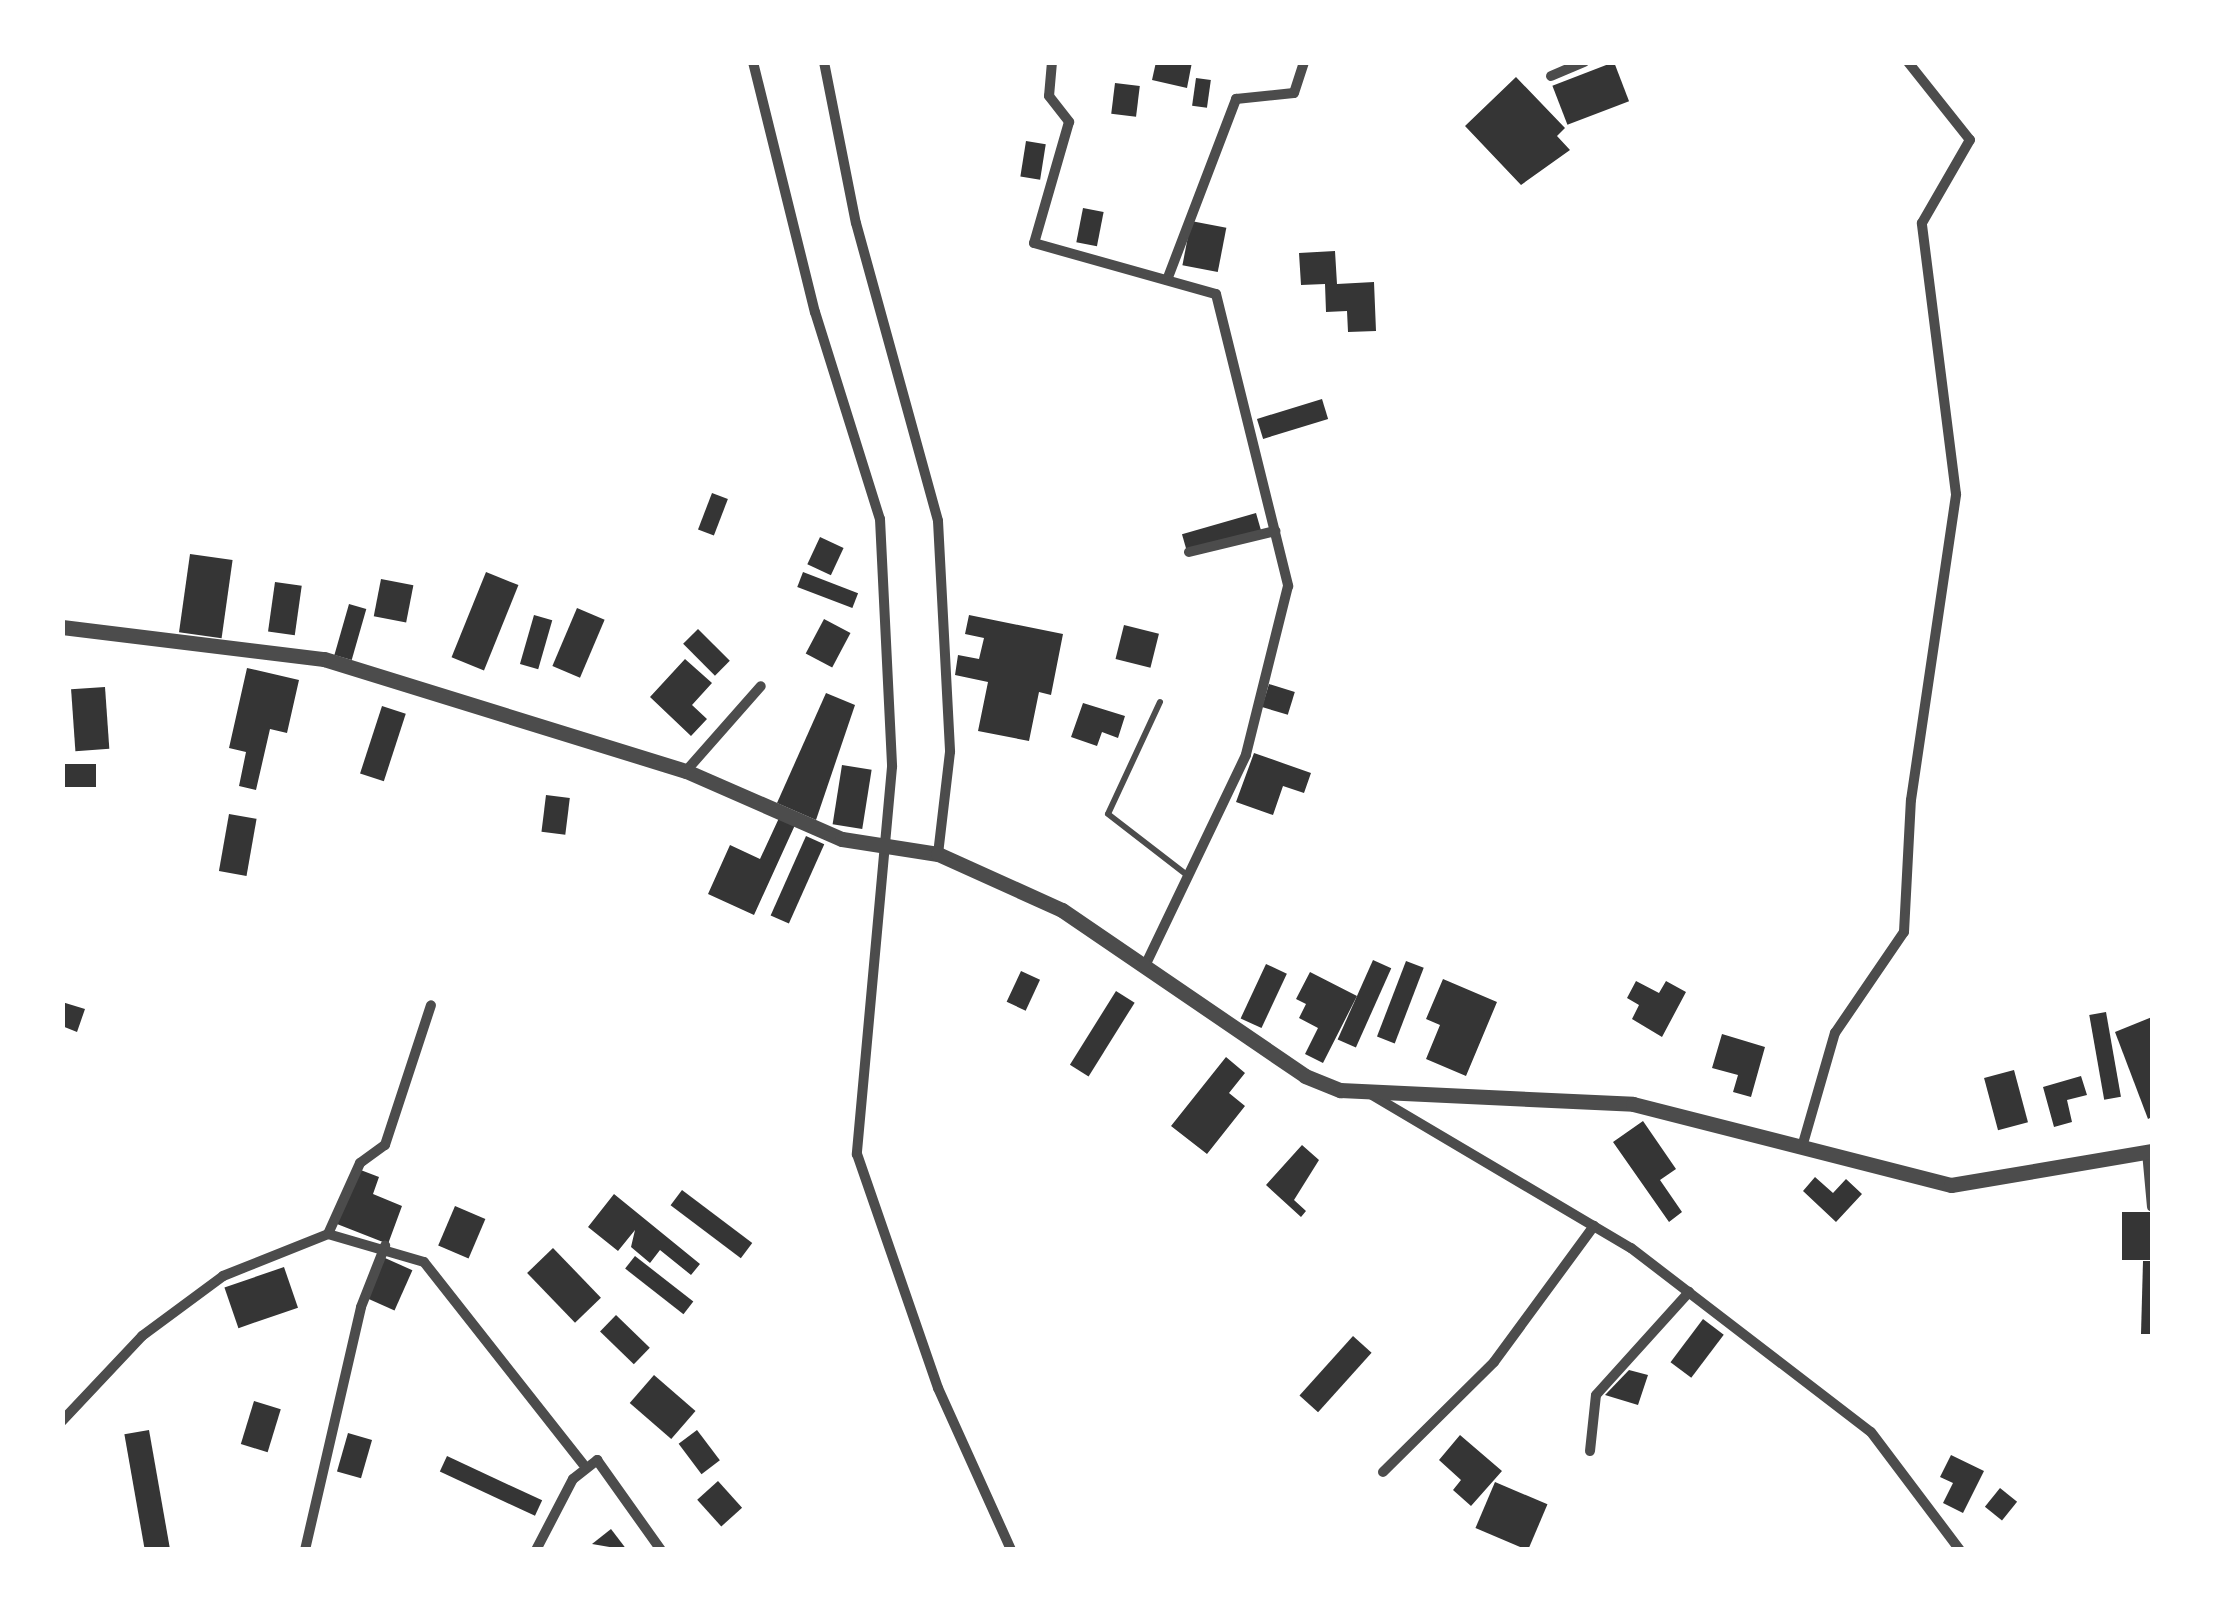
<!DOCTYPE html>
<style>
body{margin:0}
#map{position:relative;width:2215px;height:1612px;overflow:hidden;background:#fff;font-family:Raleway,sans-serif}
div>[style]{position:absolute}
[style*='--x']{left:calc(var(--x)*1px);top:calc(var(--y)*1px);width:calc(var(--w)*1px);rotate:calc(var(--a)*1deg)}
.building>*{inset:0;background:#353535;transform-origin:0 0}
.service>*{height:6px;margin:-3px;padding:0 3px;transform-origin:3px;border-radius:3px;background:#4c4c4c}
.minor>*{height:10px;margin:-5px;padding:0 5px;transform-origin:5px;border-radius:5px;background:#4c4c4c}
.tertiary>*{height:15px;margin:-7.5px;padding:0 7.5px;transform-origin:7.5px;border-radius:7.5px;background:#4c4c4c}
span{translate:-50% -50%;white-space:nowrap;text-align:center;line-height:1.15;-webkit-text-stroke:10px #fff;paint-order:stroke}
.frame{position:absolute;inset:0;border:65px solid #fff;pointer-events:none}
</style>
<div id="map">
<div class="building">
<div style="clip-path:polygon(1156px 62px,1192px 62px,1187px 88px,1152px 80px)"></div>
<div style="left:1614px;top:62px;width:42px;height:66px;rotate:69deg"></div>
<div style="clip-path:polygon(1516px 77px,1565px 128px,1557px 136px,1570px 150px,1521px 185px,1465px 126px)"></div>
<div style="left:1196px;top:78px;width:15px;height:28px;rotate:8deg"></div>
<div style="left:1115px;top:83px;width:25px;height:31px;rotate:7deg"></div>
<div style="left:1026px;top:141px;width:20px;height:36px;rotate:9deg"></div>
<div style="left:1083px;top:208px;width:21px;height:35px;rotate:11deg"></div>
<div style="left:1191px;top:221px;width:36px;height:45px;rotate:11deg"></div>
<div style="clip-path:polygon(1335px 251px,1337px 284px,1374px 282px,1376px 331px,1348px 332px,1347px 311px,1326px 312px,1325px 284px,1301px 285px,1299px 253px)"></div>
<div style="left:1322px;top:399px;width:21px;height:68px;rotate:73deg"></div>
<div style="left:712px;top:493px;width:17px;height:39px;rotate:21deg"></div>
<div style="left:1256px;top:513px;width:18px;height:77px;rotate:74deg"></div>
<div style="left:820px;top:537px;width:26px;height:30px;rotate:25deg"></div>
<div style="left:190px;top:554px;width:43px;height:79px;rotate:8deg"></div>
<div style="left:486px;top:572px;width:35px;height:92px;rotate:22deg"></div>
<div style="left:803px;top:572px;width:59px;height:16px;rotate:21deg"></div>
<div style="left:381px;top:579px;width:33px;height:38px;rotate:11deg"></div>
<div style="left:275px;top:582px;width:27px;height:50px;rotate:8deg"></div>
<div style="left:349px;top:604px;width:18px;height:53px;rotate:16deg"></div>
<div style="left:577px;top:608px;width:30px;height:63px;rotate:23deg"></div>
<div style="left:534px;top:615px;width:19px;height:51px;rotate:16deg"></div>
<div style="clip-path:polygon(969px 615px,1063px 634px,1051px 695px,1039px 692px,1029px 741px,978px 731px,988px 682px,955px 675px,958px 655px,979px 659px,984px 638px,965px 634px)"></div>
<div style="left:824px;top:619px;width:30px;height:39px;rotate:28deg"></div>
<div style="left:1124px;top:625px;width:36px;height:35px;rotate:14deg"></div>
<div style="left:698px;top:629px;width:45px;height:21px;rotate:45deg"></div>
<div style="clip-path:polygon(685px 659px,712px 683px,692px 705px,707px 719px,691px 736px,650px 697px)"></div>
<div style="clip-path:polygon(247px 668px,299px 680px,287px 733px,270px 729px,256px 790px,239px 786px,246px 752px,229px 748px)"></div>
<div style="left:1269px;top:684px;width:27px;height:24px;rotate:17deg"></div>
<div style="left:105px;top:687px;width:62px;height:34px;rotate:86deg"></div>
<div style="clip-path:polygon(826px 693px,855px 705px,816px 820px,777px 803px)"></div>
<div style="clip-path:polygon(1083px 703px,1125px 716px,1118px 738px,1102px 732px,1097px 746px,1071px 737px)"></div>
<div style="left:382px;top:706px;width:25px;height:71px;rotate:18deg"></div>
<div style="clip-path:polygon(1254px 753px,1311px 773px,1304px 793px,1283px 786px,1273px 815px,1236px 802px)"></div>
<div style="left:62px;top:764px;width:34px;height:23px"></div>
<div style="left:842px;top:765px;width:30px;height:60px;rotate:9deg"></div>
<div style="left:546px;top:795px;width:24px;height:37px;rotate:7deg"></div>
<div style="left:229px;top:814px;width:28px;height:58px;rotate:10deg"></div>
<div style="clip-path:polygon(779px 818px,795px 825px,754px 915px,708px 894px,730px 845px,760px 859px)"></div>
<div style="left:806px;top:836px;width:20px;height:87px;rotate:24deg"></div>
<div style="left:1373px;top:960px;width:20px;height:87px;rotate:24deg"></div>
<div style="left:1406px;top:961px;width:19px;height:81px;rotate:21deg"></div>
<div style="left:1266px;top:964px;width:23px;height:60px;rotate:25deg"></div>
<div style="left:1021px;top:971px;width:21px;height:34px;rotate:25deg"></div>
<div style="clip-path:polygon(1310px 972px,1357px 996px,1323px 1063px,1305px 1054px,1318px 1028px,1299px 1018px,1306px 1004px,1296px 999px)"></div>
<div style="clip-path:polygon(1443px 979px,1497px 1002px,1466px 1076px,1426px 1059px,1440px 1025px,1426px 1019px)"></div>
<div style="clip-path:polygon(1636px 981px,1659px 993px,1666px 981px,1686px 992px,1662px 1037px,1632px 1019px,1639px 1005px,1627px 998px)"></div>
<div style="left:1116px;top:991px;width:22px;height:87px;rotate:32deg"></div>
<div style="clip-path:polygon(62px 1002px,85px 1009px,77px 1032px,62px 1026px)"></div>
<div style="left:2106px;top:1012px;width:86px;height:17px;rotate:80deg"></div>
<div style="clip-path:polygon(2152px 1017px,2152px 1117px,2148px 1119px,2115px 1032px)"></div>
<div style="clip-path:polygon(1722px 1034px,1765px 1047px,1751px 1097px,1733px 1092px,1738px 1075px,1712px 1068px)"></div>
<div style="clip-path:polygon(1226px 1057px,1245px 1073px,1229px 1093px,1245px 1106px,1207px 1154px,1171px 1126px)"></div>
<div style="left:2014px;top:1070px;width:54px;height:31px;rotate:75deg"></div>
<div style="clip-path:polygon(2081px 1076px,2087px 1095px,2067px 1100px,2072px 1122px,2054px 1127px,2043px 1087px)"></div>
<div style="clip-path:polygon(1643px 1121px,1676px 1169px,1660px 1180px,1682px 1212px,1669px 1222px,1613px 1142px)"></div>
<div style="clip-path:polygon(1302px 1145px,1319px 1160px,1294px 1200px,1306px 1211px,1301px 1217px,1266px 1185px)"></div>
<div style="clip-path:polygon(358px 1169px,379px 1177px,373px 1194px,402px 1206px,388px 1244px,337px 1224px)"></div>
<div style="clip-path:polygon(1815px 1177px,1833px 1193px,1846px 1179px,1862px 1194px,1836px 1222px,1803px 1191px)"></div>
<div style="left:682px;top:1190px;width:88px;height:19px;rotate:37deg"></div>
<div style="clip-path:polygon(614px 1194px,700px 1264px,691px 1275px,660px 1250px,650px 1263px,631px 1247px,635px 1230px,618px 1251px,588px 1227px)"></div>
<div style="left:455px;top:1206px;width:33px;height:43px;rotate:23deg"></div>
<div style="left:2122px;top:1212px;width:28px;height:48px"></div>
<div style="left:553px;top:1248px;width:69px;height:36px;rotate:46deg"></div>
<div style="left:635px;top:1256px;width:74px;height:16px;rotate:38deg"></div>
<div style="left:385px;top:1258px;width:30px;height:44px;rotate:24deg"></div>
<div style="clip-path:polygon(2143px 1261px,2152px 1261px,2152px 1334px,2141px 1334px)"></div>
<div style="left:284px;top:1267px;width:43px;height:63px;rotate:71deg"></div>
<div style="left:616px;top:1315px;width:47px;height:23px;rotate:44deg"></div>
<div style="left:1703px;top:1319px;width:26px;height:54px;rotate:37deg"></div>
<div style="left:1353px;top:1336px;width:25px;height:80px;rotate:42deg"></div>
<div style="clip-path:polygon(1629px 1370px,1648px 1375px,1638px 1405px,1605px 1395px)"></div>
<div style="left:654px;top:1375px;width:55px;height:37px;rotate:41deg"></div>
<div style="left:254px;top:1401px;width:28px;height:45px;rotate:17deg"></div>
<div style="left:149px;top:1430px;width:122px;height:25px;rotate:80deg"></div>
<div style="left:697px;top:1430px;width:38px;height:23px;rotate:53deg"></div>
<div style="left:348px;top:1433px;width:25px;height:40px;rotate:16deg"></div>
<div style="clip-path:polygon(1460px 1435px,1502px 1471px,1471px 1506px,1453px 1490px,1461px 1480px,1439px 1460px)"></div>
<div style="clip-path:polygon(1951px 1455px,1984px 1471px,1963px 1513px,1943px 1503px,1953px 1483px,1940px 1477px)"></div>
<div style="left:447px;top:1456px;width:105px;height:17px;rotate:25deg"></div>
<div style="left:718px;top:1481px;width:36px;height:28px;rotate:48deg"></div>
<div style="left:1495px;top:1482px;width:57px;height:50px;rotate:23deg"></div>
<div style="left:2000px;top:1488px;width:22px;height:24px;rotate:39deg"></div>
<div style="clip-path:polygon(611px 1529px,627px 1550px,592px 1544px)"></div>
</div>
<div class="service">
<div style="--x:1160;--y:702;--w:123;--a:114.9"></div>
<div style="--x:1108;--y:814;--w:100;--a:37.7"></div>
</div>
<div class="minor">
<div style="--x:753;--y:62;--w:258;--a:76.1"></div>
<div style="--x:815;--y:312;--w:217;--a:72.6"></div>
<div style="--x:880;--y:519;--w:248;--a:87.2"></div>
<div style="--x:892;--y:767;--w:389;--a:95.2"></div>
<div style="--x:857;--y:1154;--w:248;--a:70.9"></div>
<div style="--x:938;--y:1388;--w:178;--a:65.7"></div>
<div style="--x:824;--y:62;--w:164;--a:78.8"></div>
<div style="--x:856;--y:223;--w:309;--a:74.6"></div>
<div style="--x:938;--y:521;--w:231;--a:87"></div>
<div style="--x:950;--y:752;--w:103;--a:96.7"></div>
<div style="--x:1052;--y:62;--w:34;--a:95"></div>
<div style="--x:1049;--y:96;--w:33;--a:52"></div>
<div style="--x:1069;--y:122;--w:126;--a:106.1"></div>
<div style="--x:1034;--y:243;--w:189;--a:15.7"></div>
<div style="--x:1216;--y:294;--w:301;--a:76.1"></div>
<div style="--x:1288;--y:586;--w:174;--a:104"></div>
<div style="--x:1246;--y:755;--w:232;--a:115.6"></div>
<div style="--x:1551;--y:76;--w:36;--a:-23"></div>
<div style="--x:1167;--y:280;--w:194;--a:-69.1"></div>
<div style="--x:1236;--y:99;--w:58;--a:-5.9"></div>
<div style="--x:1294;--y:93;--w:33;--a:-72"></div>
<div style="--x:1189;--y:552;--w:89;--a:-13.7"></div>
<div style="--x:686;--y:771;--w:113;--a:-48.6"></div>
<div style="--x:1372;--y:1095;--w:301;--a:30.6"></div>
<div style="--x:1631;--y:1248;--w:302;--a:37.5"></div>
<div style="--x:1871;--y:1432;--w:148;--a:53"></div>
<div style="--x:1802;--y:1147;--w:119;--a:-73.9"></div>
<div style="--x:1835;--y:1033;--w:122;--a:-55.7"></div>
<div style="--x:1904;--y:932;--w:132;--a:-87"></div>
<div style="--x:1911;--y:800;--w:309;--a:-81.6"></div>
<div style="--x:1956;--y:494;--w:273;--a:-97.2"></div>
<div style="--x:1922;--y:223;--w:96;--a:-60"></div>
<div style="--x:1970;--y:140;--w:100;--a:-128.5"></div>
<div style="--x:2147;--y:1152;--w:55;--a:84.8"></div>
<div style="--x:328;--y:1234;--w:78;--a:-65.7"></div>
<div style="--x:360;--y:1163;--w:31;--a:-36"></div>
<div style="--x:385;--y:1145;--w:147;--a:-71.8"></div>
<div style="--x:62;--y:1421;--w:117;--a:-46.7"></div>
<div style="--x:142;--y:1336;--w:101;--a:-36.5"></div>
<div style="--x:223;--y:1276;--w:113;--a:-21.8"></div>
<div style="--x:328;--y:1234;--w:100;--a:16.3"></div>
<div style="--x:424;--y:1262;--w:257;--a:51.8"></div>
<div style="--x:1590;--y:1451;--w:56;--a:-83.9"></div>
<div style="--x:1596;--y:1395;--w:139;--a:-47.9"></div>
<div style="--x:1383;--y:1472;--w:156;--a:-44.7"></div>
<div style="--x:1494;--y:1362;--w:169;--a:-53.7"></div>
<div style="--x:305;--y:1550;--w:249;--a:-77"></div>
<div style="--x:361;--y:1307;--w:66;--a:-68.5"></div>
<div style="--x:536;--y:1550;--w:80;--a:-62.5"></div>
<div style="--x:573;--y:1479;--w:31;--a:-38"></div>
<div style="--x:597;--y:1460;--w:110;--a:54.6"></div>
</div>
<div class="tertiary">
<div style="--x:62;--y:627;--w:264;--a:7"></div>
<div style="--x:324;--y:659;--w:379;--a:17.2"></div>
<div style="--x:686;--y:771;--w:170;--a:23.6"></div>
<div style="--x:842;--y:839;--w:97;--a:8.9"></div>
<div style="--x:938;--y:854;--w:136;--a:24.3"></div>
<div style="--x:1062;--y:910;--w:294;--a:34.3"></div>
<div style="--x:1305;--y:1076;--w:38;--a:22"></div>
<div style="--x:1340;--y:1090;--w:293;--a:2.7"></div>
<div style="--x:1633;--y:1104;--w:328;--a:14.3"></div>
<div style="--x:1951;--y:1185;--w:204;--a:-9.6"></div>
</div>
<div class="frame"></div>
</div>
